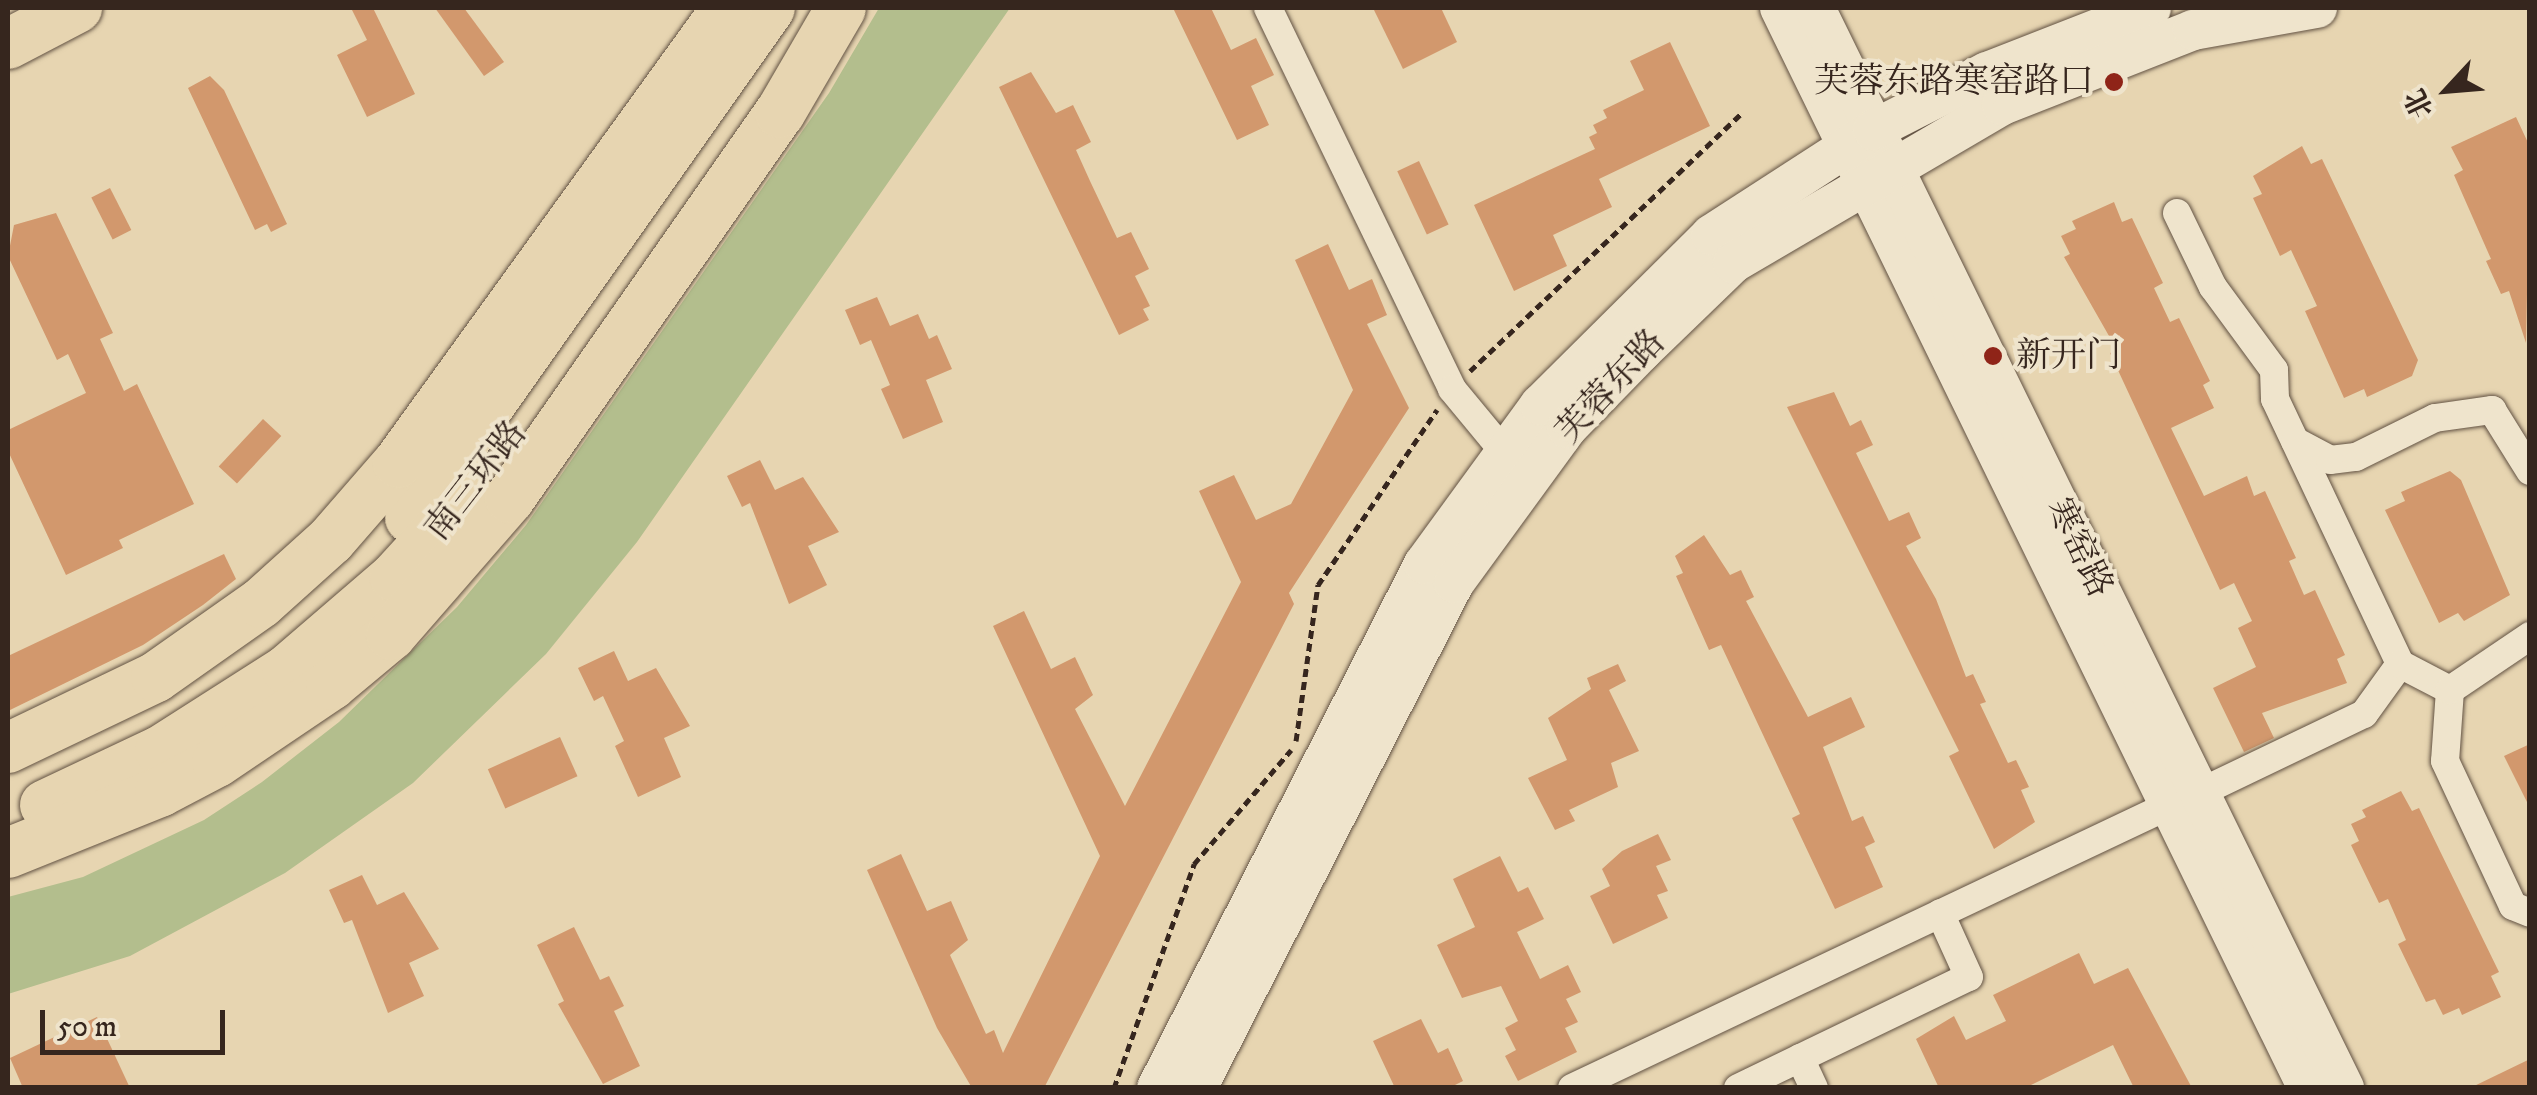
<!DOCTYPE html>
<meta charset="utf-8">
<style>
body{margin:0}
#map{position:relative;width:2537px;height:1095px;overflow:hidden;background:#e7d5b1;font-family:"IM FELL DW Pica","Noto Serif SC",serif}
div>[style]{position:absolute}
[style*='--x']{left:calc(var(--x)*1px);top:calc(var(--y)*1px);width:calc(var(--w)*1px);rotate:calc(var(--a)*1deg)}
.green>*{inset:0;background:#b3be8d}
.building>*{inset:0;background:#d2986d;transform-origin:0 0}
.path>*{height:5px;margin-top:-2.5px;transform-origin:0;background:repeating-linear-gradient(90deg,#36261e 0 8px,transparent 0 13px)}
.roads{filter:drop-shadow(0 0 2px #625243) drop-shadow(0 0 2px #625243)}
.street>*{height:28px;margin:-14px;padding:0 14px;transform-origin:14px;border-radius:14px;background:#efe4cc}
.secondary>*{height:40px;margin:-20px;padding:0 20px;transform-origin:20px;border-radius:20px;background:#efe4cc}
.highway>*{height:50px;margin:-25px;padding:0 25px;transform-origin:25px;border-radius:25px;background:#e7d5b1}
.dots>*{width:28px;height:28px;translate:-50% -50%;box-sizing:border-box;border:5px solid #efe4cc;border-radius:50%}
span{translate:-50% -50%;white-space:nowrap;text-align:center;line-height:1.15;-webkit-text-stroke:8px #efe4cc;paint-order:stroke}
.poi-label{font-size:35px;color:#36261e}
.right{translate:-100% -50%;text-align:right}
.left{translate:0 -50%;text-align:left}
.street-label{font-size:35px;color:#36261e}
.frame{position:absolute;inset:0;border:10px solid #36261e;pointer-events:none}
.north{position:absolute;left:2397px;top:40px;width:100px;height:100px;-webkit-text-stroke:8px #efe4cc;paint-order:stroke;rotate:244deg;font-size:28px;font-weight:700;line-height:40px;text-align:center;color:#36261e}
.north::after{content:'';display:block;margin:auto;width:35px;height:45px;background:#36261e;clip-path:polygon(50% 0,100% 100%,50% 72%,0 100%)}
.scale{position:absolute;left:40px;top:1010px;width:185px;height:45px;box-sizing:border-box;border:5px solid #36261e;border-top:0;padding-left:12px;font-size:30px;line-height:35px;white-space:nowrap;color:#36261e;-webkit-text-stroke:8px #efe4cc;paint-order:stroke}
</style>
<div id="map">
<div class="green">
<div style="clip-path:polygon(879px 8px,1010px 8px,637px 542px,546px 654px,413px 783px,285px 873px,130px 956px,8px 994px,8px 897px,83px 877px,204px 820px,262px 782px,339px 722px,457px 607px,526px 525px,829px 93px)"></div>
</div>
<div class="building">
<div style="clip-path:polygon(351px 8px,373px 8px,415px 94px,367px 117px,337px 55px,367px 40px)"></div>
<div style="clip-path:polygon(435px 8px,464px 8px,504px 62px,484px 76px)"></div>
<div style="clip-path:polygon(1173px 8px,1211px 8px,1231px 50px,1256px 38px,1274px 75px,1251px 86px,1269px 125px,1237px 140px)"></div>
<div style="clip-path:polygon(1373px 8px,1441px 8px,1457px 42px,1403px 69px)"></div>
<div style="clip-path:polygon(1670px 42px,1710px 126px,1599px 179px,1612px 207px,1553px 235px,1567px 266px,1514px 291px,1474px 205px,1595px 149px,1589px 137px,1597px 133px,1593px 125px,1607px 118px,1603px 110px,1644px 90px,1630px 61px)"></div>
<div style="clip-path:polygon(1031px 72px,1056px 113px,1073px 105px,1091px 142px,1076px 150px,1090px 181px,1117px 238px,1131px 232px,1149px 269px,1135px 276px,1150px 306px,1143px 309px,1149px 320px,1119px 335px,999px 87px)"></div>
<div style="clip-path:polygon(210px 76px,224px 90px,287px 224px,271px 232px,267px 224px,255px 230px,188px 88px)"></div>
<div style="clip-path:polygon(2516px 117px,2530px 147px,2526px 343px,2509px 291px,2501px 294px,2486px 261px,2491px 259px,2454px 175px,2463px 170px,2451px 147px)"></div>
<div style="clip-path:polygon(2302px 146px,2311px 164px,2322px 159px,2418px 360px,2412px 376px,2367px 397px,2364px 389px,2344px 398px,2305px 311px,2317px 306px,2291px 250px,2280px 256px,2253px 198px,2262px 194px,2253px 176px)"></div>
<div style="left:1419px;top:161px;width:70px;height:24px;rotate:65deg"></div>
<div style="left:110px;top:188px;width:47px;height:21px;rotate:63deg"></div>
<div style="clip-path:polygon(2114px 202px,2122px 222px,2132px 218px,2163px 283px,2154px 288px,2170px 322px,2179px 318px,2210px 381px,2203px 385px,2214px 408px,2171px 428px,2204px 496px,2247px 476px,2254px 496px,2265px 491px,2296px 558px,2289px 561px,2304px 595px,2315px 590px,2345px 655px,2337px 659px,2347px 683px,2262px 713px,2274px 738px,2244px 752px,2213px 688px,2256px 667px,2238px 628px,2252px 621px,2234px 583px,2220px 590px,2110px 353px,2117px 350px,2064px 257px,2070px 254px,2061px 236px,2076px 229px,2072px 221px)"></div>
<div style="clip-path:polygon(56px 213px,113px 333px,100px 339px,124px 391px,137px 384px,194px 504px,119px 540px,123px 548px,66px 575px,8px 451px,8px 430px,86px 393px,68px 354px,57px 360px,8px 256px,14px 225px)"></div>
<div style="clip-path:polygon(1328px 244px,1349px 290px,1372px 279px,1387px 315px,1367px 324px,1409px 408px,1289px 593px,1294px 604px,1044px 1088px,972px 1088px,937px 1028px,867px 870px,901px 854px,927px 911px,951px 901px,968px 940px,950px 955px,986px 1034px,994px 1030px,1003px 1053px,1100px 856px,993px 626px,1024px 611px,1051px 669px,1075px 657px,1093px 695px,1075px 709px,1125px 806px,1241px 582px,1199px 491px,1234px 475px,1256px 520px,1291px 504px,1353px 390px,1295px 260px)"></div>
<div style="clip-path:polygon(877px 297px,890px 326px,918px 314px,929px 339px,937px 335px,952px 369px,926px 380px,943px 422px,903px 439px,881px 389px,890px 385px,871px 340px,860px 345px,845px 310px)"></div>
<div style="clip-path:polygon(1834px 392px,1850px 426px,1861px 420px,1873px 445px,1856px 453px,1889px 521px,1909px 512px,1921px 538px,1906px 546px,1936px 599px,1966px 677px,1973px 674px,1986px 702px,1980px 704px,2008px 763px,2016px 760px,2029px 787px,2021px 790px,2035px 822px,1994px 849px,1949px 756px,1959px 751px,1787px 407px)"></div>
<div style="left:263px;top:419px;width:25px;height:65px;rotate:43deg"></div>
<div style="clip-path:polygon(760px 460px,775px 490px,803px 477px,839px 532px,808px 546px,827px 585px,789px 604px,750px 503px,742px 507px,727px 476px)"></div>
<div style="clip-path:polygon(2450px 471px,2461px 480px,2510px 595px,2464px 621px,2458px 613px,2439px 623px,2385px 510px,2405px 501px,2401px 492px)"></div>
<div style="clip-path:polygon(1704px 535px,1730px 575px,1741px 570px,1754px 597px,1746px 601px,1808px 717px,1851px 697px,1865px 727px,1823px 747px,1852px 821px,1863px 816px,1875px 842px,1865px 847px,1883px 887px,1835px 909px,1792px 818px,1800px 814px,1721px 645px,1709px 650px,1676px 576px,1683px 573px,1675px 556px)"></div>
<div style="clip-path:polygon(224px 554px,236px 579px,203px 605px,143px 645px,8px 711px,8px 656px)"></div>
<div style="clip-path:polygon(614px 651px,628px 681px,656px 668px,690px 726px,664px 738px,681px 777px,638px 797px,615px 746px,624px 741px,603px 696px,594px 701px,578px 668px)"></div>
<div style="clip-path:polygon(1618px 664px,1626px 681px,1609px 690px,1639px 751px,1611px 763px,1618px 787px,1569px 810px,1575px 821px,1555px 830px,1528px 778px,1567px 760px,1548px 718px,1591px 689px,1587px 678px)"></div>
<div style="left:560px;top:737px;width:43px;height:79px;rotate:66deg"></div>
<div style="clip-path:polygon(2530px 744px,2530px 808px,2504px 756px)"></div>
<div style="clip-path:polygon(2401px 791px,2412px 811px,2419px 808px,2499px 972px,2491px 976px,2501px 997px,2462px 1015px,2459px 1008px,2443px 1015px,2435px 999px,2426px 1002px,2398px 944px,2406px 940px,2388px 899px,2379px 903px,2351px 845px,2359px 841px,2351px 824px,2366px 817px,2362px 810px)"></div>
<div style="clip-path:polygon(1658px 834px,1671px 860px,1656px 866px,1668px 891px,1657px 895px,1668px 918px,1613px 944px,1590px 896px,1610px 886px,1602px 869px,1622px 851px)"></div>
<div style="clip-path:polygon(1500px 856px,1518px 892px,1528px 887px,1544px 919px,1517px 932px,1540px 979px,1568px 965px,1581px 992px,1566px 999px,1578px 1022px,1565px 1028px,1577px 1052px,1518px 1081px,1505px 1056px,1516px 1050px,1505px 1028px,1518px 1021px,1501px 986px,1462px 998px,1437px 945px,1475px 927px,1453px 879px)"></div>
<div style="clip-path:polygon(362px 875px,377px 905px,404px 892px,439px 949px,409px 963px,424px 996px,388px 1013px,352px 920px,344px 923px,329px 890px)"></div>
<div style="clip-path:polygon(574px 927px,600px 980px,609px 976px,624px 1006px,614px 1011px,640px 1066px,603px 1084px,558px 1004px,564px 1001px,537px 945px)"></div>
<div style="clip-path:polygon(2079px 953px,2094px 984px,2128px 968px,2192px 1088px,2134px 1088px,2113px 1045px,2025px 1088px,1939px 1088px,1916px 1039px,1954px 1016px,1966px 1040px,2006px 1021px,1993px 995px)"></div>
<div style="clip-path:polygon(97px 1017px,130px 1088px,23px 1088px,10px 1058px)"></div>
<div style="clip-path:polygon(1421px 1019px,1438px 1053px,1448px 1048px,1463px 1081px,1449px 1088px,1395px 1088px,1373px 1041px)"></div>
<div style="clip-path:polygon(2530px 1059px,2530px 1088px,2470px 1088px)"></div>
</div>
<div class="path">
<div style="--x:1470;--y:371;--w:375;--a:-43.5"></div>
<div style="--x:1296;--y:741;--w:158;--a:-82"></div>
<div style="--x:1318;--y:585;--w:212;--a:-55.8"></div>
<div style="--x:1114;--y:1088;--w:238;--a:-70.3"></div>
<div style="--x:1194;--y:864;--w:150;--a:-49.6"></div>
</div>
<div class="roads">
<div class="street">
<div style="--x:1268;--y:8;--w:423;--a:64.2"></div>
<div style="--x:1452;--y:389;--w:83;--a:50.4"></div>
<div style="--x:2177;--y:213;--w:82;--a:64.1"></div>
<div style="--x:2213;--y:287;--w:103;--a:53.7"></div>
<div style="--x:2274;--y:370;--w:29;--a:88"></div>
<div style="--x:2275;--y:399;--w:293;--a:64.7"></div>
<div style="--x:2295;--y:441;--w:40;--a:28"></div>
<div style="--x:2330;--y:460;--w:26;--a:-7"></div>
<div style="--x:2356;--y:457;--w:88;--a:-26.3"></div>
<div style="--x:2435;--y:418;--w:58;--a:-8"></div>
<div style="--x:2492;--y:410;--w:72;--a:58.1"></div>
<div style="--x:2450;--y:690;--w:71;--a:94"></div>
<div style="--x:2445;--y:761;--w:160;--a:64.9"></div>
<div style="--x:2513;--y:906;--w:18;--a:22"></div>
<div style="--x:2199;--y:793;--w:183;--a:-25.6"></div>
<div style="--x:2364;--y:714;--w:62;--a:-54.2"></div>
<div style="--x:2400;--y:664;--w:56;--a:27.5"></div>
<div style="--x:2450;--y:690;--w:97;--a:-34"></div>
<div style="--x:1800;--y:1058;--w:33;--a:65"></div>
<div style="--x:1572;--y:1088;--w:662;--a:-25.33"></div>
<div style="--x:1738;--y:1088;--w:256;--a:-25.7"></div>
<div style="--x:1969;--y:977;--w:70;--a:-114.4"></div>
</div>
<div class="secondary">
<div style="--x:1780;--y:8;--w:1202;--a:63.95"></div>
<div style="--x:1815;--y:8;--w:1203;--a:63.9"></div>
<div style="--x:1157;--y:1088;--w:588;--a:-63"></div>
<div style="--x:1424;--y:564;--w:197;--a:-53.9"></div>
<div style="--x:1540;--y:405;--w:241;--a:-44.8"></div>
<div style="--x:1711;--y:235;--w:193;--a:-32.9"></div>
<div style="--x:1873;--y:130;--w:128;--a:-27"></div>
<div style="--x:1987;--y:72;--w:176;--a:-21.3"></div>
<div style="--x:1197;--y:1088;--w:567;--a:-63.03"></div>
<div style="--x:1454;--y:583;--w:192;--a:-53.9"></div>
<div style="--x:1567;--y:428;--w:107;--a:-45.8"></div>
<div style="--x:1642;--y:351;--w:127;--a:-44"></div>
<div style="--x:1733;--y:263;--w:312;--a:-30.4"></div>
<div style="--x:2002;--y:105;--w:205;--a:-21.4"></div>
<div style="--x:2193;--y:30;--w:126;--a:-10.1"></div>
</div>
<div class="highway">
<div style="--x:8;--y:44;--w:78;--a:-27.6"></div>
<div style="--x:410;--y:518;--w:624;--a:-54.78"></div>
<div style="--x:8;--y:748;--w:164;--a:-25.6"></div>
<div style="--x:156;--y:677;--w:128;--a:-35.2"></div>
<div style="--x:261;--y:603;--w:94;--a:-42"></div>
<div style="--x:331;--y:540;--w:102;--a:-49"></div>
<div style="--x:398;--y:463;--w:561;--a:-54.13"></div>
<div style="--x:45;--y:805;--w:127;--a:-25.2"></div>
<div style="--x:160;--y:751;--w:151;--a:-32.5"></div>
<div style="--x:287;--y:670;--w:143;--a:-40.7"></div>
<div style="--x:395;--y:577;--w:110;--a:-47.6"></div>
<div style="--x:8;--y:853;--w:164;--a:-21.9"></div>
<div style="--x:160;--y:792;--w:64;--a:-27.8"></div>
<div style="--x:217;--y:762;--w:138;--a:-34"></div>
<div style="--x:331;--y:685;--w:78;--a:-39.8"></div>
<div style="--x:391;--y:635;--w:181;--a:-49"></div>
<div style="--x:510;--y:498;--w:470;--a:-55"></div>
<div style="--x:780;--y:113;--w:121;--a:-59.8"></div>
</div>
</div>
<div class="dots">
<div style="left:2114px;top:82px;background:#8f2418"></div>
<div style="left:1993px;top:356px;background:#8f2418"></div>
</div>
<div class="poi-label">
<span class="right" style="left:2094px;top:82px">芙蓉东路寒窑路口</span>
<span class="left" style="left:2016px;top:356px">新开门</span>
</div>
<div class="street-label">
<span style="left:1611px;top:387px;rotate:-47deg">芙蓉东路</span>
<span style="left:476px;top:481px;rotate:-52deg">南三环路</span>
<span style="left:2079px;top:548px;rotate:64deg">寒窑路</span>
</div>
<div class="frame"></div>
<div class="north">北</div>
<div class="scale">50 m</div>
</div>
